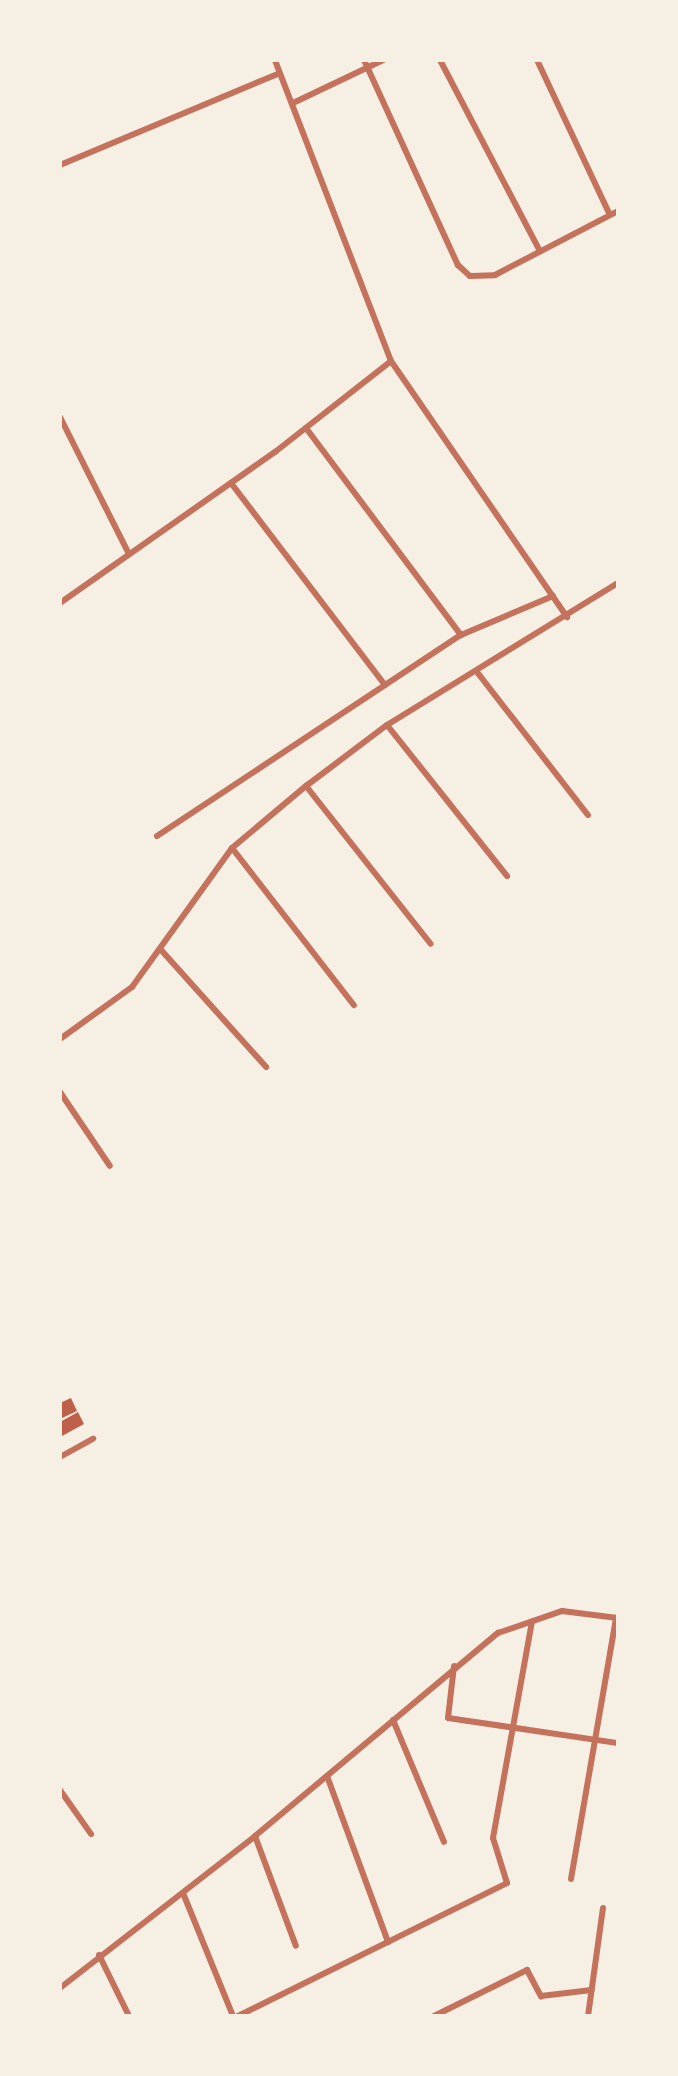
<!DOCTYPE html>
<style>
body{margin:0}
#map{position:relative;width:678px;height:2076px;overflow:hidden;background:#f6efe4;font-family:Cabin,sans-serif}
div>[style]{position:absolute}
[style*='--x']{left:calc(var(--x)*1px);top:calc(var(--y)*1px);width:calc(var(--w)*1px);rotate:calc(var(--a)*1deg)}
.building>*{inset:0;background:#bf614a}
.minor>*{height:6px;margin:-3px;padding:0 3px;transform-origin:3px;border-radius:3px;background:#c5725c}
span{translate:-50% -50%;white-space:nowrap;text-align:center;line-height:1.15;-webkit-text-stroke:6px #f6efe4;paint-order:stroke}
.frame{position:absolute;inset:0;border:62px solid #f6efe4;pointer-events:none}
</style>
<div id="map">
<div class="building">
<div style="clip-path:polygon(71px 1398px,77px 1411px,60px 1419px,60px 1403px)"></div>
<div style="clip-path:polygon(78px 1412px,84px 1424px,62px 1436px,60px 1422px)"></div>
</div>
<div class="minor">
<div style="--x:364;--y:60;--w:226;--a:65.4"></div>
<div style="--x:458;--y:265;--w:16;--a:43"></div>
<div style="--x:470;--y:276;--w:25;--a:-2"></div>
<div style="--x:495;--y:275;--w:139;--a:-27.5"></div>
<div style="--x:440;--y:60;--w:216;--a:62.4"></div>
<div style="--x:537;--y:60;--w:171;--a:64.8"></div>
<div style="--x:293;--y:103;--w:100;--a:-25.5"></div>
<div style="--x:60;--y:165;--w:238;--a:-22.7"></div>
<div style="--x:391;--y:361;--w:311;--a:55.5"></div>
<div style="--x:60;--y:417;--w:153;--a:63.3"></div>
<div style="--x:306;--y:428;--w:259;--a:53.2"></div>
<div style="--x:231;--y:483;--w:254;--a:52.7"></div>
<div style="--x:60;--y:603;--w:263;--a:-35.1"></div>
<div style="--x:275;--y:452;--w:147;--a:-38.1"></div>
<div style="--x:391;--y:361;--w:323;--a:-111.1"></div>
<div style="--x:477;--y:672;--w:181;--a:52.2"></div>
<div style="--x:387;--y:725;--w:193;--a:51.5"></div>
<div style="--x:306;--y:786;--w:201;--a:51.7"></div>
<div style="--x:157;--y:836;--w:364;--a:-33.5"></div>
<div style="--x:461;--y:635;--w:100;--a:-23"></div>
<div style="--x:232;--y:848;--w:199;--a:52.2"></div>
<div style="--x:162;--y:951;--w:156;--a:48.1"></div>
<div style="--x:60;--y:1039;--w:89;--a:-35.8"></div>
<div style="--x:132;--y:987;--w:171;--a:-54.3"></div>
<div style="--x:232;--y:848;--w:97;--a:-40"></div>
<div style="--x:306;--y:786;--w:101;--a:-37"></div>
<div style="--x:387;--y:725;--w:271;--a:-31.6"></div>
<div style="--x:60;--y:1092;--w:89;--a:56"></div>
<div style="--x:60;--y:1457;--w:38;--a:-29"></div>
<div style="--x:454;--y:1666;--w:52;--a:96.6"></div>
<div style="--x:448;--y:1718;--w:172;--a:8.4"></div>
<div style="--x:393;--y:1720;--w:132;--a:67.3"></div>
<div style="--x:327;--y:1776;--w:177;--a:69.8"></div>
<div style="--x:60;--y:1790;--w:54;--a:54.8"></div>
<div style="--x:255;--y:1836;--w:117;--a:69.6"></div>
<div style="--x:571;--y:1879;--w:265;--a:-80.2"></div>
<div style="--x:183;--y:1893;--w:133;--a:67.9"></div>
<div style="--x:99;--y:1955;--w:68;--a:63.8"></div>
<div style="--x:60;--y:1988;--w:247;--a:-37.9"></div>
<div style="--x:255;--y:1836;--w:317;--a:-39.9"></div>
<div style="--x:498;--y:1633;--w:68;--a:-19"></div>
<div style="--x:562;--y:1611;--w:56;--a:7.1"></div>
<div style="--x:238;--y:2016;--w:300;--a:-26.3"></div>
<div style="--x:507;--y:1883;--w:47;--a:-107.3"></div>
<div style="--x:493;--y:1838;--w:220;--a:-79.8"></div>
<div style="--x:434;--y:2016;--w:104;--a:-26.3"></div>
<div style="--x:527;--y:1970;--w:30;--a:62"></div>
<div style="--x:541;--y:1996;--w:51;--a:-6.7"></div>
<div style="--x:588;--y:2016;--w:109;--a:-82.1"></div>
</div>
<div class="frame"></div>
</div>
